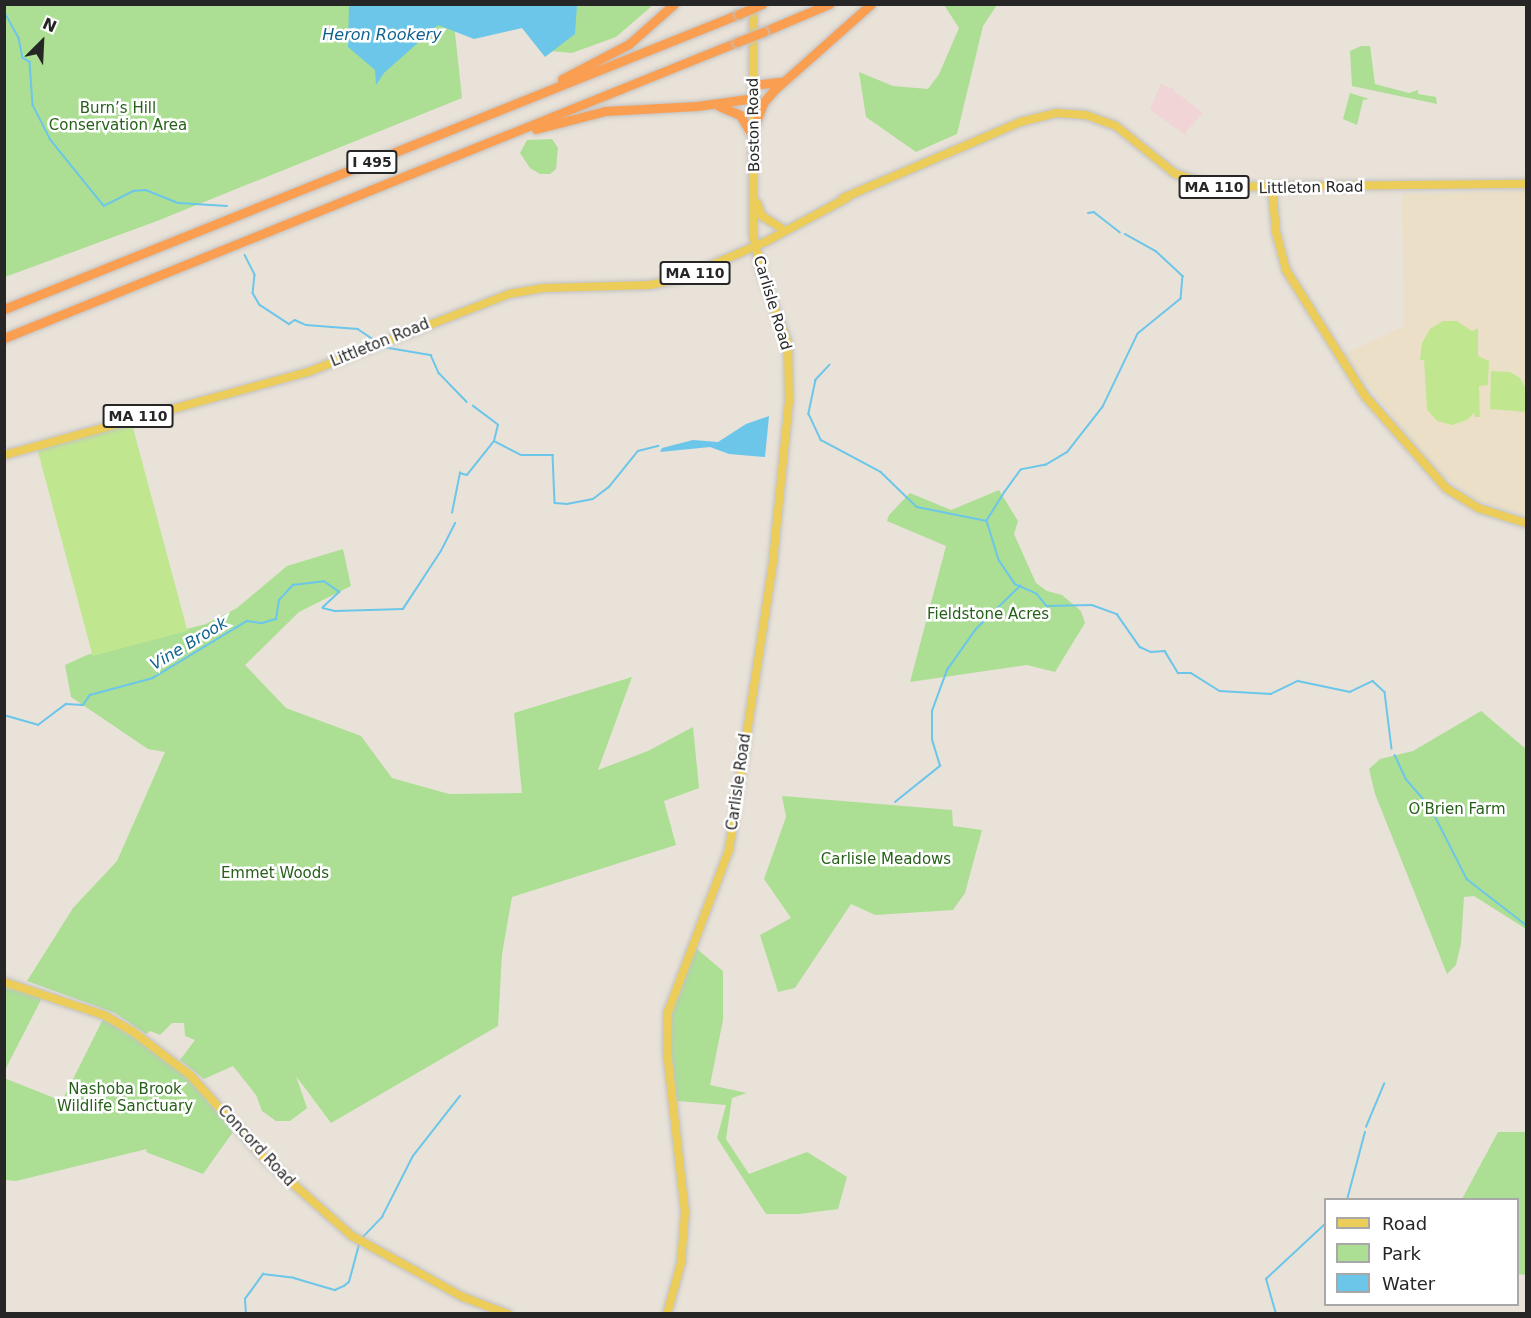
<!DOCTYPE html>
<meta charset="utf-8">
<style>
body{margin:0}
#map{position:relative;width:1531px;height:1318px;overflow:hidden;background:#e9e2d8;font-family:"DejaVu Sans",sans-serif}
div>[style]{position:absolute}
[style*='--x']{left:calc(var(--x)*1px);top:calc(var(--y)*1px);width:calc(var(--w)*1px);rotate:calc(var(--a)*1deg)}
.education>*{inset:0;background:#ebe0c7}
.medical>*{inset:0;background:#f1d4d5}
.green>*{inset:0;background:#acdf94}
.pitch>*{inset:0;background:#c0e790;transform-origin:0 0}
.water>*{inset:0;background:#6bc6ea}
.stream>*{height:1.5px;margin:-0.75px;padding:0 0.75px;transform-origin:0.75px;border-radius:0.75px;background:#6bc6ea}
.roads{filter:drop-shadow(0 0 2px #c2c2c2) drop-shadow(0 0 2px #c2c2c2)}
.major>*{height:8px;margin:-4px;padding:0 4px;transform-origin:4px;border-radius:4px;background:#eccd5a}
.highway>*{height:9px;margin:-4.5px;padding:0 4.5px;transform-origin:4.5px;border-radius:4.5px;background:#fa9e52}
.bridges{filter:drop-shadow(0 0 2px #c2c2c2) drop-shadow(0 0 2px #c2c2c2)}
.highway-bridge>*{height:9px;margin:-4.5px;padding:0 4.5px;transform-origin:4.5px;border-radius:4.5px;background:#fa9e52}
span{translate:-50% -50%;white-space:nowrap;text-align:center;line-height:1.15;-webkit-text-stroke:5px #fff;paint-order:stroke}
.shield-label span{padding:2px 4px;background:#fff;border:2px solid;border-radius:4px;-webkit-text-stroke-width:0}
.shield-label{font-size:14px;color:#262626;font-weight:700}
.park-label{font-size:15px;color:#27601a}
.street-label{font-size:15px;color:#262626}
.water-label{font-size:16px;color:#106291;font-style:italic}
.frame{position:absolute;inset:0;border:6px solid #262626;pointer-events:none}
.legend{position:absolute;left:1324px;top:1198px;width:195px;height:108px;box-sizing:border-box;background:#fff;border:2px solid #a8a8a8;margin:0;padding:8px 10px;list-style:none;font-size:18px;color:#262626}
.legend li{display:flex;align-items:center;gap:12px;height:30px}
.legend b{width:30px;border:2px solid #a8a8a8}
.north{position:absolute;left:12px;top:12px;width:60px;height:60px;-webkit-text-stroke:4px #fff;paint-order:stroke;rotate:24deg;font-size:16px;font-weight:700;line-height:24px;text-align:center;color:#262626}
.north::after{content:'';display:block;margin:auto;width:21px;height:27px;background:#262626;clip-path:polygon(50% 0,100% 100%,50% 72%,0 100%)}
</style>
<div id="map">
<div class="education">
<div style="clip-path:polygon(1526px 191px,1526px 516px,1476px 500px,1432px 467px,1344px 354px,1404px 326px,1402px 194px)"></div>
</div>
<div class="medical">
<div style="clip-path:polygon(1161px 83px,1170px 89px,1175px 87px,1173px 90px,1202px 112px,1205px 110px,1186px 132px,1187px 136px,1150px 110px)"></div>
</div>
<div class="green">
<div style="clip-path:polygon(5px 5px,452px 5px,462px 98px,157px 221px,5px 277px)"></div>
<div style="clip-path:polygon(562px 5px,653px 5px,616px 37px,572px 53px,550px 51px)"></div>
<div style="clip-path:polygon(944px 5px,997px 5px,983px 26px,957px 134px,916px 152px,866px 117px,859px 72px,893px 86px,928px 89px,939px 74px,959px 28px)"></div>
<div style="clip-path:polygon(1361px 46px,1370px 46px,1375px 84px,1409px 93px,1418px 90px,1418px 94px,1436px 97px,1437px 104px,1352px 86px,1350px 51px)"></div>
<div style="clip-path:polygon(1350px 93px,1369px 99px,1363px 100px,1357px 125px,1343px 119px)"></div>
<div style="clip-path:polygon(552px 139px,558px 148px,556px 169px,550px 174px,540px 174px,530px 168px,520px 153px,527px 140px)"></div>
<div style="clip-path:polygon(999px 490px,1018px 521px,1014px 534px,1036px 583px,1047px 591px,1062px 595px,1081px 611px,1085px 623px,1055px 672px,1027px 665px,910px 682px,946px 546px,887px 521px,889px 515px,910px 493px,951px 510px)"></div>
<div style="clip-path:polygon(343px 549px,351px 586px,299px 612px,245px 665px,286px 708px,361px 736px,392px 778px,449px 794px,522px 793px,514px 713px,632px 677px,598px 770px,648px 751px,693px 727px,699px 788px,664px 801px,676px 845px,512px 897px,502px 954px,498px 1026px,331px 1123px,296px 1076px,307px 1108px,290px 1121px,276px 1121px,262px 1111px,256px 1095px,233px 1066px,204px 1079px,180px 1060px,195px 1040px,185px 1036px,184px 1023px,172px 1023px,160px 1035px,150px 1031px,146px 1034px,115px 1013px,27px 981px,73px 908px,117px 861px,165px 752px,148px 749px,71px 697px,65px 665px,87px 655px,206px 624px,237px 608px,287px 566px)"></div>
<div style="clip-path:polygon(1481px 711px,1526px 749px,1526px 929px,1474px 896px,1464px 897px,1461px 944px,1456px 965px,1447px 974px,1375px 794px,1369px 769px,1380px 759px,1413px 751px)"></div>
<div style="clip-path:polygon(782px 796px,952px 810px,953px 826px,982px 830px,965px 893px,953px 910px,875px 915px,851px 904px,795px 988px,778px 992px,760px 935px,791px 918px,764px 879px,786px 817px)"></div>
<div style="clip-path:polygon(691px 944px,723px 971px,723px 1020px,710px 1085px,747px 1093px,732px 1098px,726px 1139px,749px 1174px,807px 1152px,836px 1170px,847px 1177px,838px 1209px,799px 1214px,766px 1214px,717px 1138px,726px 1105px,677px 1101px,667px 1021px)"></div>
<div style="clip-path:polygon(5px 987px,42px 998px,5px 1070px)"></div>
<div style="clip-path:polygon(103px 1019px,144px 1044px,188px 1077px,233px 1132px,203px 1174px,146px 1152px,147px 1149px,16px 1181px,5px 1180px,4px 1078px,62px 1101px)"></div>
<div style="clip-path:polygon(1498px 1132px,1526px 1132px,1526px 1275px,1518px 1274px,1518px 1200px,1462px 1199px)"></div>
</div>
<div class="pitch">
<div style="clip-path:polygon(1443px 321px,1457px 321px,1472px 331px,1478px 328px,1478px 356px,1489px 361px,1488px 385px,1479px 386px,1480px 417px,1475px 417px,1474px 413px,1467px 420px,1452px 425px,1437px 421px,1427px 410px,1424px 360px,1420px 360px,1422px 343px,1430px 329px)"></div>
<div style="clip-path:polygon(1491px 371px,1510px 372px,1520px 378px,1526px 389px,1526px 412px,1490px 409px)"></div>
<div style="left:132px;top:424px;width:214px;height:98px;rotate:75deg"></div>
</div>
<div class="water">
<div style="clip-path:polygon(349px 5px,577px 5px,575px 34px,545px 57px,522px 28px,474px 39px,438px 25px,384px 73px,376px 85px,375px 70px,348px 47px)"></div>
<div style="clip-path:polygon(769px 416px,765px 457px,729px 454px,710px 447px,660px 452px,662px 448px,693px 440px,718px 442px,746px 424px)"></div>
</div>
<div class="stream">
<div style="--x:4;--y:11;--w:31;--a:61"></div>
<div style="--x:19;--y:38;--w:20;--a:79"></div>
<div style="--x:23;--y:58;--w:8;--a:30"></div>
<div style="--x:30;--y:62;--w:43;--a:86"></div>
<div style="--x:33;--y:105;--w:38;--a:63"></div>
<div style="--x:50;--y:139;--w:86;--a:51.1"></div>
<div style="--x:104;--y:206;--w:33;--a:-27"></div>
<div style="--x:133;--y:191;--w:13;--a:-4"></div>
<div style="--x:146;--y:190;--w:35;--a:22"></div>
<div style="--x:179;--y:203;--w:48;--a:3.6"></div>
<div style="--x:1088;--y:213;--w:6;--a:-9"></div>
<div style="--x:1094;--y:212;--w:33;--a:38"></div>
<div style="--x:1125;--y:234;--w:35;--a:29"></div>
<div style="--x:1156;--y:251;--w:37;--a:43"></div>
<div style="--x:1183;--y:276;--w:23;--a:95"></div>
<div style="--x:1181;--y:299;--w:55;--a:140.9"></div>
<div style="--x:1138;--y:334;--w:81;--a:115.6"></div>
<div style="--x:1103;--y:407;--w:57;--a:127.9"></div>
<div style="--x:1068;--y:452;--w:26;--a:149"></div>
<div style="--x:1046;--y:465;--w:25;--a:169"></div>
<div style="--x:1021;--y:470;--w:27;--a:126"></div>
<div style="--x:1005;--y:492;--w:34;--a:122"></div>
<div style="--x:987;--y:521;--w:41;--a:72.9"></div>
<div style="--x:999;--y:560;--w:29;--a:56"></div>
<div style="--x:1015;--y:584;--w:24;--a:24"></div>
<div style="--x:1037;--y:594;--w:16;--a:50"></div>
<div style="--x:1047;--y:606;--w:45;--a:-1.3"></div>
<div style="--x:1092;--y:605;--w:27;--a:20"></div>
<div style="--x:1117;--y:614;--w:40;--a:55.1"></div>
<div style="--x:1140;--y:647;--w:12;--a:24"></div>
<div style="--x:1151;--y:652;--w:14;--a:-4"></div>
<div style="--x:1165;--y:651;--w:26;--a:59"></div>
<div style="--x:1178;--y:673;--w:13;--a:0"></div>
<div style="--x:1191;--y:673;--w:34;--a:32"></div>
<div style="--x:1220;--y:691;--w:51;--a:3.4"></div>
<div style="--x:1271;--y:694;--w:30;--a:-26"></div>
<div style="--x:1298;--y:681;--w:53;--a:11.9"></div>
<div style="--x:1350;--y:692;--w:25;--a:-26"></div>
<div style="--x:1373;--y:681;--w:16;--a:43"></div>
<div style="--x:1385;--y:692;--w:57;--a:83"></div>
<div style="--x:245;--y:255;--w:22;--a:63"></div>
<div style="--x:255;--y:275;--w:18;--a:96"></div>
<div style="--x:253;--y:293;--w:14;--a:60"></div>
<div style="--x:260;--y:305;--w:35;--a:33"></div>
<div style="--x:289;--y:324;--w:7;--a:-34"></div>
<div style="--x:295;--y:320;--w:12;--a:24"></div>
<div style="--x:306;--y:325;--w:52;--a:4.4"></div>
<div style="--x:358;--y:329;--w:23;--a:34"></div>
<div style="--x:383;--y:347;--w:49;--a:9.5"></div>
<div style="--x:431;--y:355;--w:20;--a:66"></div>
<div style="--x:439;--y:373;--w:40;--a:46"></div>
<div style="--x:830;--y:365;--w:21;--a:133"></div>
<div style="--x:816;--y:380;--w:35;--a:102"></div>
<div style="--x:809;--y:414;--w:29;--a:65"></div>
<div style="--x:821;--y:440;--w:68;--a:28.1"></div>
<div style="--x:881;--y:472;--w:50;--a:44.2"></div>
<div style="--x:917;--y:507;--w:71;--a:11.3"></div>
<div style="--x:494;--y:441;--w:31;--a:27"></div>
<div style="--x:522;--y:455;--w:31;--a:0"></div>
<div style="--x:553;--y:455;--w:48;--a:87.6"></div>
<div style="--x:555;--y:503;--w:12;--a:5"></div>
<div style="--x:567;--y:504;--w:26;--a:-11"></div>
<div style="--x:593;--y:499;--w:20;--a:-37"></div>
<div style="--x:609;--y:487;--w:46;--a:-51.1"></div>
<div style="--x:638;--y:451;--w:21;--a:-14"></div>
<div style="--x:452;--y:513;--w:41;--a:-78.7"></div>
<div style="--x:460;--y:473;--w:7;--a:16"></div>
<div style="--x:467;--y:475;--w:43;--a:-51.5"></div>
<div style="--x:494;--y:441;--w:16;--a:-76"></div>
<div style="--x:498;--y:425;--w:31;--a:-143"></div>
<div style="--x:4;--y:715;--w:35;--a:16"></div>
<div style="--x:38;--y:725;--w:35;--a:-37"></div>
<div style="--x:66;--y:704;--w:17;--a:3"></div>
<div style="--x:83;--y:705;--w:12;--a:-55"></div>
<div style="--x:90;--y:695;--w:65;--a:-15.1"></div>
<div style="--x:153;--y:678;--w:110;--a:-31.2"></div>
<div style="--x:247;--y:621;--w:15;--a:8"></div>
<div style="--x:262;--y:623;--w:15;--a:-16"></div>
<div style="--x:276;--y:619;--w:19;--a:-81"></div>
<div style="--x:279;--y:600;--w:21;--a:-47"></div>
<div style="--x:293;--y:585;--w:31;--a:-7"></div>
<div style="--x:324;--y:581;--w:19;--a:35"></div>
<div style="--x:340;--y:592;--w:23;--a:137"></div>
<div style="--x:323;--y:608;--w:12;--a:14"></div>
<div style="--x:335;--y:611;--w:68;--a:-1.7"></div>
<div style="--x:403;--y:609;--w:69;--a:-56.8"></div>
<div style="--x:441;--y:551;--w:31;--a:-63"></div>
<div style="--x:1395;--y:755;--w:26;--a:65"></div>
<div style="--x:1406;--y:779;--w:38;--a:49"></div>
<div style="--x:1431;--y:808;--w:80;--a:63.1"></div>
<div style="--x:1467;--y:879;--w:75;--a:37.9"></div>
<div style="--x:895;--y:802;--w:58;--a:-38.7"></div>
<div style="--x:940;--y:766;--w:27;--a:-107"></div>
<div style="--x:932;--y:740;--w:29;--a:-90"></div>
<div style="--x:932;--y:711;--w:44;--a:-69.9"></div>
<div style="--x:947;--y:670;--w:50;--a:-54.7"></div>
<div style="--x:976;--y:629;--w:62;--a:-44.3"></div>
<div style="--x:1366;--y:1127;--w:47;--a:-67.3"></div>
<div style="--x:1347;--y:1200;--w:70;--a:-75.2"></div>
<div style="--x:363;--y:1237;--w:28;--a:-46"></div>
<div style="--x:382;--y:1217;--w:68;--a:-63.1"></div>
<div style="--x:413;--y:1156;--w:76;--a:-51.9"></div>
<div style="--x:246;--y:1314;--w:15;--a:-94"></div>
<div style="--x:245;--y:1299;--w:31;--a:-54"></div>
<div style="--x:263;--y:1274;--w:31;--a:7"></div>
<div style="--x:294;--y:1278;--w:43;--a:16.3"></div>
<div style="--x:335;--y:1290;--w:10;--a:-24"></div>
<div style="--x:344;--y:1286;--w:6;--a:-39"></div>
<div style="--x:349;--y:1282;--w:38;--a:-75"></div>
<div style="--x:1276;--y:1314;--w:36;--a:-106"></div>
<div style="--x:1266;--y:1279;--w:82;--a:-43"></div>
</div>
<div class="roads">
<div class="major">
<div style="--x:1272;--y:188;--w:44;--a:84.8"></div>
<div style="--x:1276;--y:232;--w:39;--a:75"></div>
<div style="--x:1286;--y:270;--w:149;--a:57.9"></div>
<div style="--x:1365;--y:396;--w:123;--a:48.6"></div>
<div style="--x:1446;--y:488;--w:38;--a:32"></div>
<div style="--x:1478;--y:508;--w:50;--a:17.4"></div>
<div style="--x:843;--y:198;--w:193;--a:-23.2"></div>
<div style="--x:1020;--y:122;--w:37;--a:-14"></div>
<div style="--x:1056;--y:113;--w:30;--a:4"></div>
<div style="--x:1086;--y:115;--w:32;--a:20"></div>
<div style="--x:1116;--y:126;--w:75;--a:39"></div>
<div style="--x:1174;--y:173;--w:42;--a:19.3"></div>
<div style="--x:1214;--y:187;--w:312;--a:-0.6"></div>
<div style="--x:757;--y:203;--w:14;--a:69"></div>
<div style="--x:762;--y:216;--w:22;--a:32"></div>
<div style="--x:4;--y:455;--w:315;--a:-15.3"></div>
<div style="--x:308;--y:372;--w:216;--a:-21.2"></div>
<div style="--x:509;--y:294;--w:36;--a:-10"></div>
<div style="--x:544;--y:288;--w:106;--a:-1.6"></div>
<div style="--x:650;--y:285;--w:33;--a:-12"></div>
<div style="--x:682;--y:278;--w:93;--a:-23.5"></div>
<div style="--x:767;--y:241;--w:91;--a:-28.3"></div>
<div style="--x:4;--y:982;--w:105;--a:18.3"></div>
<div style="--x:104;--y:1015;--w:32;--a:30"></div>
<div style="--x:132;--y:1031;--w:73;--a:37.2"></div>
<div style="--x:190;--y:1075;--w:114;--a:48.2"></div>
<div style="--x:266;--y:1160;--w:115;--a:41.5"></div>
<div style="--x:352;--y:1236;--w:127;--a:28.8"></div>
<div style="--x:463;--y:1297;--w:48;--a:20.7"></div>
<div style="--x:667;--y:1314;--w:53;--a:-74.6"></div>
<div style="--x:681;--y:1263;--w:51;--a:-85.5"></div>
<div style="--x:685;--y:1212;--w:162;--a:-96.4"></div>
<div style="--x:667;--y:1051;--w:39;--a:-89"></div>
<div style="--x:668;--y:1012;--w:173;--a:-69.4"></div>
<div style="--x:729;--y:850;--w:292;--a:-81.3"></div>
<div style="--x:773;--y:561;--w:160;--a:-84.3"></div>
<div style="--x:789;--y:402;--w:58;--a:-91"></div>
<div style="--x:788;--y:344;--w:75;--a:-110.4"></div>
<div style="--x:762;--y:274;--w:40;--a:-103"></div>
<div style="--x:753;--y:235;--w:230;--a:-90"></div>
</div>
<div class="highway">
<div style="--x:763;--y:32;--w:72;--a:-23"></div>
<div style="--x:562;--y:79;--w:76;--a:-27.6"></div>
<div style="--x:629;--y:44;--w:60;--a:-41.6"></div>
<div style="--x:754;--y:85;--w:26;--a:-7"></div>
<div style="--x:719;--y:106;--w:23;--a:23"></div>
<div style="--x:740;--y:115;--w:27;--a:59"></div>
<div style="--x:754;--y:127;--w:26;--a:-69"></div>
<div style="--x:763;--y:103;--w:16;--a:-50"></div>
<div style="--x:773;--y:91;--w:131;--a:-41.6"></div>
<div style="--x:536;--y:129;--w:71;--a:-14.6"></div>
<div style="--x:605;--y:111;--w:92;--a:-3.1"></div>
<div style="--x:697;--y:106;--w:58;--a:-8"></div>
<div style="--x:4;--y:309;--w:792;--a:-21.87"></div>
<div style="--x:4;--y:338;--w:791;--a:-21.99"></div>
</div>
</div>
<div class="bridges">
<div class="highway-bridge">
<div style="--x:739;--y:14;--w:25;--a:-23"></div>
<div style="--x:737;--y:42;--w:28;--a:-21"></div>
</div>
</div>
<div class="shield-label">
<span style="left:372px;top:162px">I 495</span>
<span style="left:1214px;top:187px">MA 110</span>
<span style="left:695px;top:273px">MA 110</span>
<span style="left:138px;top:416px">MA 110</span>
</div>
<div class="park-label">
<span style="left:118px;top:117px">Burn’s Hill<br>Conservation Area</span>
<span style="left:988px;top:615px">Fieldstone Acres</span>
<span style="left:1457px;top:810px">O'Brien Farm</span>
<span style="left:886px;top:860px">Carlisle Meadows</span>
<span style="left:275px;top:874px">Emmet Woods</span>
<span style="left:125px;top:1098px">Nashoba Brook<br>Wildlife Sanctuary</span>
</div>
<div class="street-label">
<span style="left:754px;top:125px;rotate:-91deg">Boston Road</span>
<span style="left:1311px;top:188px;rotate:-1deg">Littleton Road</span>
<span style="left:772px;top:303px;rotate:73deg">Carlisle Road</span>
<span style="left:380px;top:343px;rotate:-22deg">Littleton Road</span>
<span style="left:739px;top:782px;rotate:-82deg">Carlisle Road</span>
<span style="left:256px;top:1146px;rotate:47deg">Concord Road</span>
</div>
<div class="water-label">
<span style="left:382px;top:35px">Heron Rookery</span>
<span style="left:189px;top:644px;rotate:-31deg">Vine Brook</span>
</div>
<div class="frame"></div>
<ul class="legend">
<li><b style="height:8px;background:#eccd5a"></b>Road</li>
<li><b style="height:16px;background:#acdf94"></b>Park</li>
<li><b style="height:16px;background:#6bc6ea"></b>Water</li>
</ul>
<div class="north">N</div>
</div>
